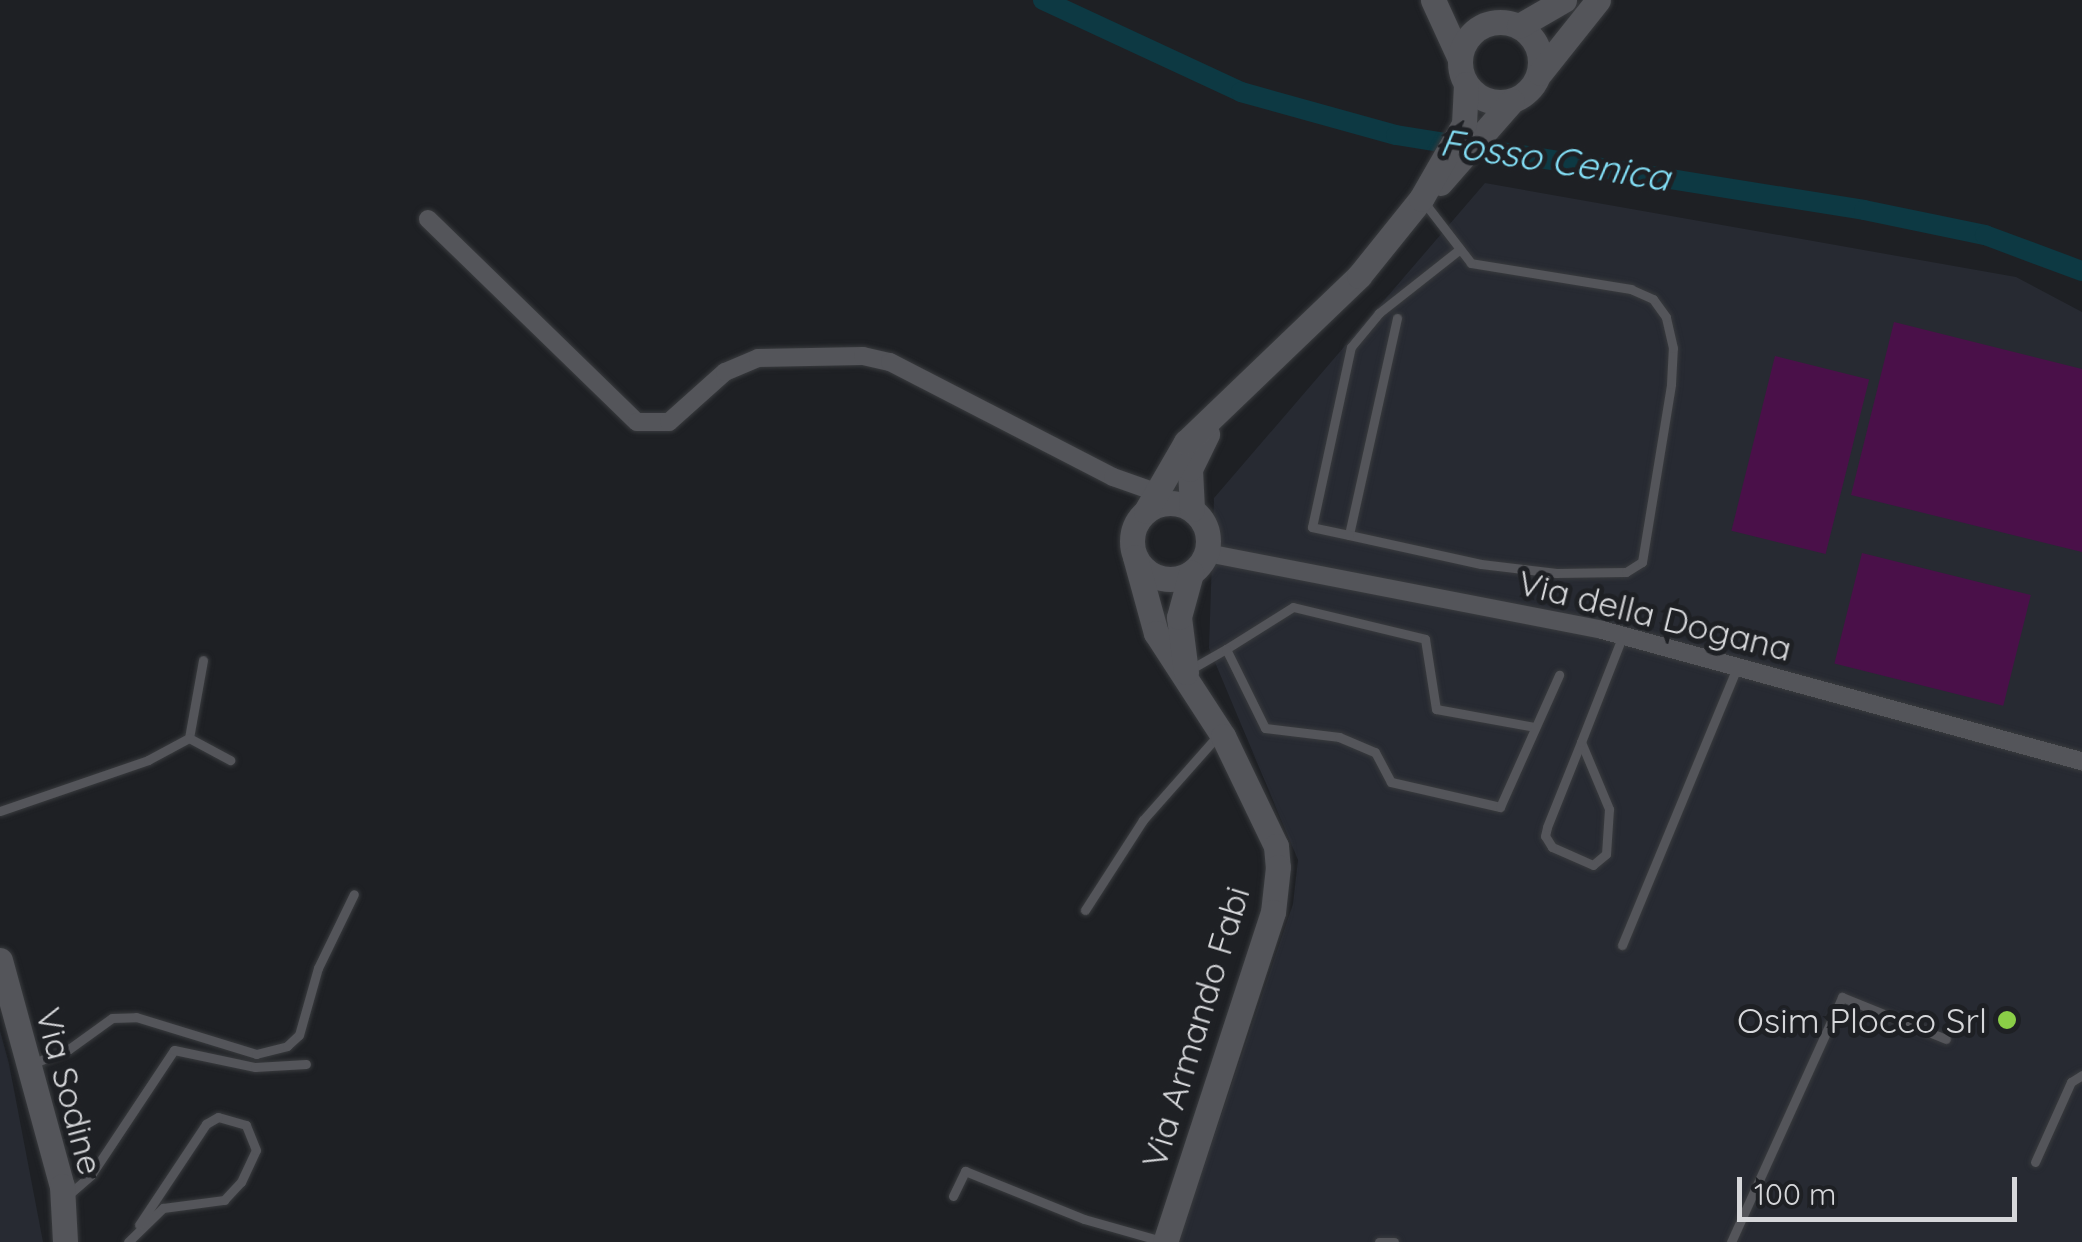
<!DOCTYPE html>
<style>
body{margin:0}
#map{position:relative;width:2082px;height:1242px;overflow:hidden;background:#1e2024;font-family:Quicksand,sans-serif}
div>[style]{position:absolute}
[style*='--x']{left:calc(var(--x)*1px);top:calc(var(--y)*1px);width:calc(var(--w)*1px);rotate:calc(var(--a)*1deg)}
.built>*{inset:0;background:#272a32}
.green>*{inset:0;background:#4a1049;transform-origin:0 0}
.canal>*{height:20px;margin:-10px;padding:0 10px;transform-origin:10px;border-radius:10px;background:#0d3943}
.roads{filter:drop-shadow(0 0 2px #393b3e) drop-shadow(0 0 2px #393b3e)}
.lane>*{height:9px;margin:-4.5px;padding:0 4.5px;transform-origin:4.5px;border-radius:4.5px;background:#54555a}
.street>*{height:18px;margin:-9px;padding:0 9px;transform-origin:9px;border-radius:9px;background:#54555a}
.secondary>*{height:25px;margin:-12.5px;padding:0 12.5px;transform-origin:12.5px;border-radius:12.5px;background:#54555a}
.secondary>.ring{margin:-12.5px;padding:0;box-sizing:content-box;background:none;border:25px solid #54555a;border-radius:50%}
.dots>*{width:28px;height:28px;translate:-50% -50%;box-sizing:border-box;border:5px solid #1e2024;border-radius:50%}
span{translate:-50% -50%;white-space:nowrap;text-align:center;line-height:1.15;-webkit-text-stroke:10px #1e2024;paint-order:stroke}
.street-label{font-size:35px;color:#d6d7da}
.poi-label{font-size:35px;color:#d6d7da}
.right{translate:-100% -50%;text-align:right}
.water-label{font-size:38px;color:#83def5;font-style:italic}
.scale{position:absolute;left:1737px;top:1177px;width:280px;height:45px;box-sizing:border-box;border:5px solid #d6d7da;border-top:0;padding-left:12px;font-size:30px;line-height:35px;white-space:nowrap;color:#d6d7da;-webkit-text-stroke:8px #1e2024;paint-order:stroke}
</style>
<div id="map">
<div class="built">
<div style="clip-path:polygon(1485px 183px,2016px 277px,2082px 312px,2082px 1242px,1178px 1242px,1293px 904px,1298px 860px,1209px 648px,1214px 498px)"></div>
<div style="clip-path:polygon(0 1031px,9px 1064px,43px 1242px,0 1242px)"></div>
</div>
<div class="green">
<div style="clip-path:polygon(1894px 322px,2082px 369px,2082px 552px,1851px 495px)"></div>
<div style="left:1775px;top:356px;width:97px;height:180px;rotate:14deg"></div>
<div style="left:1862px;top:553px;width:174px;height:114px;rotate:14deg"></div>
</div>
<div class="canal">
<div style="--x:1043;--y:0;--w:218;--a:24.9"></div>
<div style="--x:1241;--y:92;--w:161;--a:15.5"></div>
<div style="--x:1396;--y:135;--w:474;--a:9.1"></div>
<div style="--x:1864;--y:210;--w:124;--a:11.7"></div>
<div style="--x:1985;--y:235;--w:103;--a:20.4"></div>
</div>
<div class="roads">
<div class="lane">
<div style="--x:1397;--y:318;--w:222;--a:102.5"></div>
<div style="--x:1349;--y:535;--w:135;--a:12.4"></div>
<div style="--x:1481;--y:564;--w:76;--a:6.8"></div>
<div style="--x:1556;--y:573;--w:70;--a:-0.8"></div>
<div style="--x:1626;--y:572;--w:19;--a:-32"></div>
<div style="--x:1642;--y:562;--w:180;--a:-80.7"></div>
<div style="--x:1671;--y:384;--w:36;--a:-87"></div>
<div style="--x:1673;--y:348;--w:32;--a:-103"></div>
<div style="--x:1666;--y:317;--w:22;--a:-126"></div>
<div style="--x:1653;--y:299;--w:24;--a:-156"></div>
<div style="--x:1631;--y:289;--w:162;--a:-170.8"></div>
<div style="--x:1471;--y:263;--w:78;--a:-127.7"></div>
<div style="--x:1349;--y:535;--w:38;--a:-168"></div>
<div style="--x:1312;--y:527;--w:184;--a:-77.8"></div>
<div style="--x:1351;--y:347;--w:44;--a:-50.5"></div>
<div style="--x:1379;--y:313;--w:103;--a:-38.3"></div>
<div style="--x:1226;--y:649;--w:79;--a:-32.1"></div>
<div style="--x:1293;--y:607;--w:136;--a:13.6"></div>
<div style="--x:1425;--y:639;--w:71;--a:81.1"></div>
<div style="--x:1436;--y:709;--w:101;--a:10.3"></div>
<div style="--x:1191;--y:669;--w:40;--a:-29.7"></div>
<div style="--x:1226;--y:649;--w:88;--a:63.7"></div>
<div style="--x:1265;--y:728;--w:75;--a:6.9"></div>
<div style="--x:1339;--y:737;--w:39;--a:23"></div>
<div style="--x:1375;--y:752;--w:34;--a:62"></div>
<div style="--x:1391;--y:782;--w:112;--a:12.9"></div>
<div style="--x:1500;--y:807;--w:145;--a:-65.9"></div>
<div style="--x:189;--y:738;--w:79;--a:-79.8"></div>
<div style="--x:1581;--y:742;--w:73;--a:67.3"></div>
<div style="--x:1609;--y:809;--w:45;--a:93.8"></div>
<div style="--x:1606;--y:854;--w:17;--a:140"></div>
<div style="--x:1593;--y:865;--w:45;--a:-156.3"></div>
<div style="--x:1552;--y:847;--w:13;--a:-122"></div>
<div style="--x:1545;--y:836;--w:9;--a:-77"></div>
<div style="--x:1547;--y:827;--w:92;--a:-68.2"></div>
<div style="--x:1581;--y:742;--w:115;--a:-68.6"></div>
<div style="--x:0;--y:811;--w:157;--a:-19"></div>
<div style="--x:148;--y:760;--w:47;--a:-28.2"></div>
<div style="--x:189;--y:738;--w:47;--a:28.2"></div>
<div style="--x:1085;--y:910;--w:107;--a:-57.2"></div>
<div style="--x:1143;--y:820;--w:115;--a:-48.5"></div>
<div style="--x:1622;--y:945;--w:300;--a:-67.5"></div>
<div style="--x:29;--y:1065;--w:43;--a:-21.8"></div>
<div style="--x:69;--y:1049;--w:53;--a:-35.8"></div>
<div style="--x:112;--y:1018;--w:24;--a:-2"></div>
<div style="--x:136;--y:1017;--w:126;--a:17.1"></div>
<div style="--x:256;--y:1054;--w:32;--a:-14"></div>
<div style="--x:287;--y:1046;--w:16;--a:-43"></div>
<div style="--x:299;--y:1035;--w:70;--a:-74.2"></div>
<div style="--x:318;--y:968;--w:82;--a:-64.1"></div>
<div style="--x:2035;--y:1162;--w:88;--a:-65.8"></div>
<div style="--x:2071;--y:1082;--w:13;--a:-32"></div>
<div style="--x:67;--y:1196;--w:32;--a:-41"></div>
<div style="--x:91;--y:1175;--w:150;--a:-56.4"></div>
<div style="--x:174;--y:1050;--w:83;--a:11.9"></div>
<div style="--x:255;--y:1067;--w:51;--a:-3.4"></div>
<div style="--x:953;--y:1196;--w:28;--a:-64"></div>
<div style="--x:965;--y:1171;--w:128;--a:22"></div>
<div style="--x:1084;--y:1219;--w:81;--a:15.8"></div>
<div style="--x:128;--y:1242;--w:49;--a:-44.2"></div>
<div style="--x:163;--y:1208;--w:62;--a:-7.5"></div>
<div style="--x:224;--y:1200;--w:25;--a:-47"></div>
<div style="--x:241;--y:1182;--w:35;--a:-65"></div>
<div style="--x:256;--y:1150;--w:27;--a:-112"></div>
<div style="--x:246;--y:1125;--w:29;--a:-164"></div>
<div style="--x:218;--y:1117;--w:14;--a:150"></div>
<div style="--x:206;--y:1124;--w:121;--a:123.6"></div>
<div style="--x:1379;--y:1242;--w:15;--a:0"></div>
<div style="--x:1731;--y:1242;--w:269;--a:-65.6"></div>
<div style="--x:1842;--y:997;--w:112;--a:22"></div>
</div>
<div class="street">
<div style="--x:428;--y:219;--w:291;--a:44.2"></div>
<div style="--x:637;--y:422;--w:32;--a:0"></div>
<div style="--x:669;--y:422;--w:75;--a:-41.8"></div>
<div style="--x:725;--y:372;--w:36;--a:-23"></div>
<div style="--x:758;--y:358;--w:105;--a:-1.1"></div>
<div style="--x:863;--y:356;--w:28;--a:13"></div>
<div style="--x:890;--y:362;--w:251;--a:27.3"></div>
<div style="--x:1113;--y:477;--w:42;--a:19.3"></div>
<div style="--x:1207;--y:553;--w:402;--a:11"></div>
<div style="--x:1602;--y:630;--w:498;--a:15.3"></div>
</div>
<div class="secondary">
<div style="--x:1433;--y:0;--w:65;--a:65.4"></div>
<div class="ring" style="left:1460px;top:22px;width:55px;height:55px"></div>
<div style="--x:1519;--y:26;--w:52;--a:-30"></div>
<div style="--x:1540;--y:73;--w:93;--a:-51.5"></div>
<div style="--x:1440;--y:183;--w:109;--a:-48.7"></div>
<div class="ring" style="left:1132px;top:503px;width:51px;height:51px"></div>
<div style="--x:1192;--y:509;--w:40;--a:-92.9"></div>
<div style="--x:1190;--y:469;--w:39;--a:-64"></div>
<div style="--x:1146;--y:511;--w:80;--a:-59.9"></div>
<div style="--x:1186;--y:442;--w:240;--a:-43.8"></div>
<div style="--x:1359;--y:276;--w:99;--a:-51.2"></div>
<div style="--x:1421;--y:199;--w:86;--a:-60.2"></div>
<div style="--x:1464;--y:124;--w:40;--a:-87.1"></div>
<div style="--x:1135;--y:557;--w:79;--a:74.6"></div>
<div style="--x:1156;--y:633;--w:123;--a:57"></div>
<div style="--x:1223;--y:736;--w:122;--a:64.3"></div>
<div style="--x:1276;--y:846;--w:21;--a:85"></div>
<div style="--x:1278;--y:867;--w:45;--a:96.3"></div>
<div style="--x:1273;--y:912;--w:347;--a:108.1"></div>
<div style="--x:1186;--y:672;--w:55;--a:-97.3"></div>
<div style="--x:1179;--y:617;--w:46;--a:-74.7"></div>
<div style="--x:0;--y:960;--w:234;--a:74.7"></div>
<div style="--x:62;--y:1186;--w:56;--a:86.9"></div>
</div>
</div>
<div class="dots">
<div style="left:2007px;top:1020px;background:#8ace47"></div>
</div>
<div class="street-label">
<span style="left:1655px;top:615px;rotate:14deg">Via della Dogana</span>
<span style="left:1195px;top:1027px;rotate:-73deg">Via Armando Fabi</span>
<span style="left:70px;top:1091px;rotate:75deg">Via Sodine</span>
</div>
<div class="poi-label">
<span class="right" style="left:1987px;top:1020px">Osim Plocco Srl</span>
</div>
<div class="water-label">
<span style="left:1555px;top:160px;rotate:9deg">Fosso Cenica</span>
</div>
<div class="scale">100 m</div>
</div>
